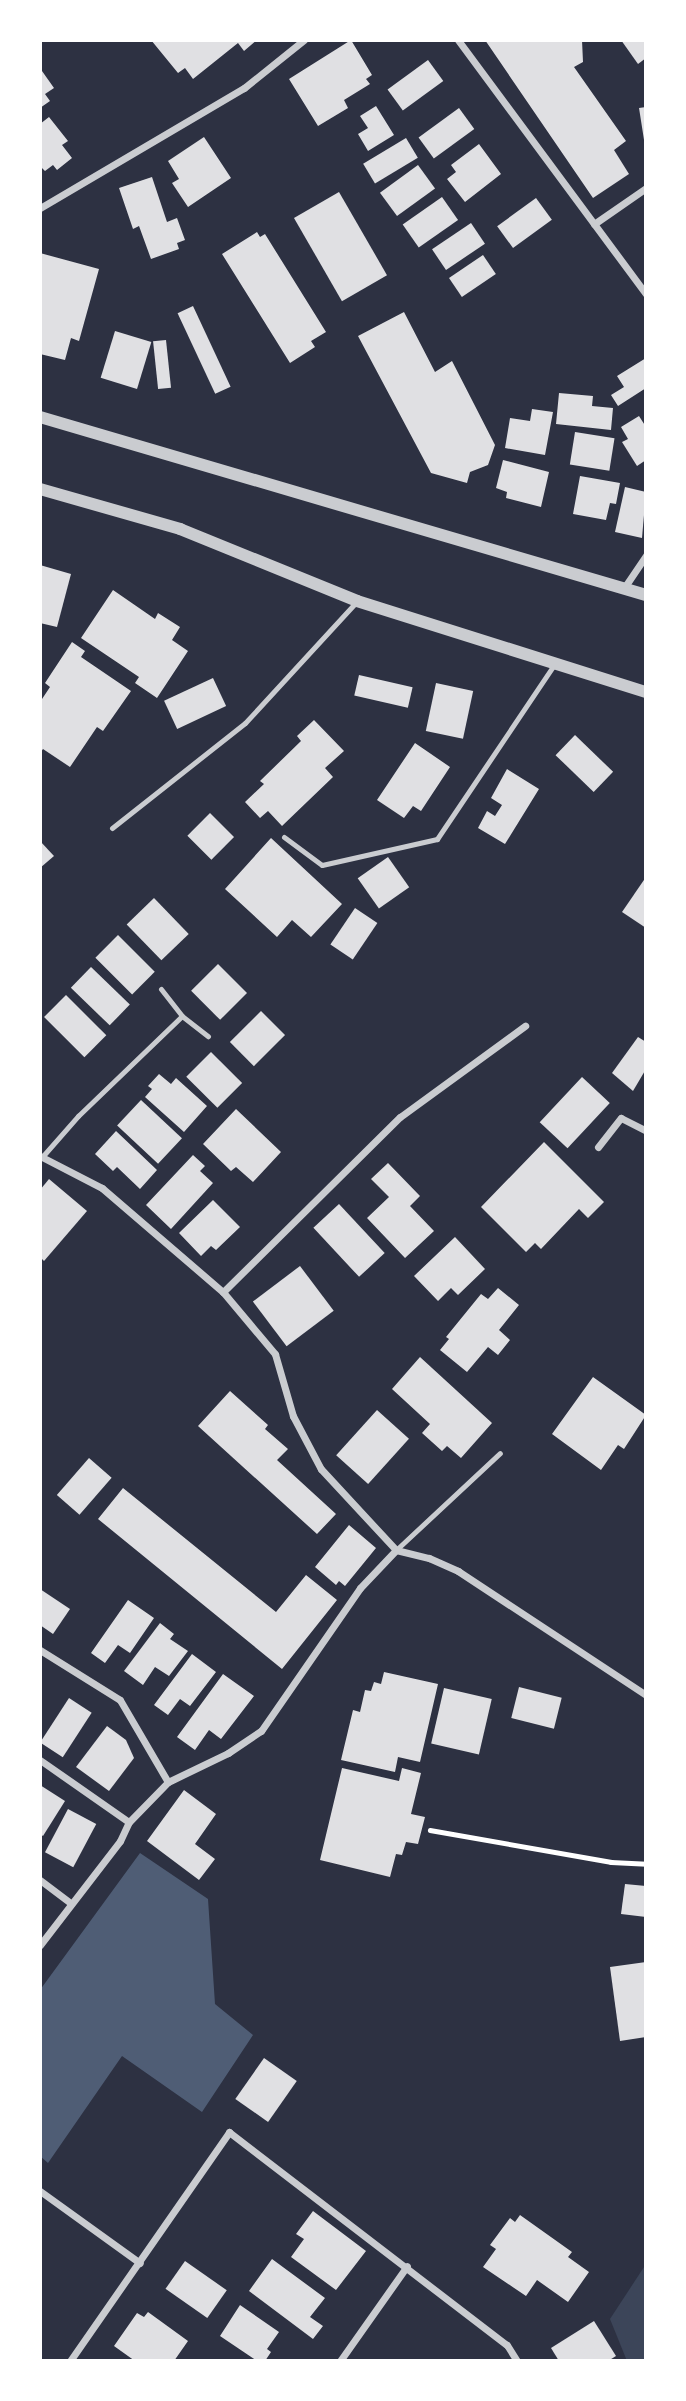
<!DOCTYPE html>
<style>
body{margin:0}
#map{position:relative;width:686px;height:2401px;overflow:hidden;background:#2d3142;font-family:Montserrat,sans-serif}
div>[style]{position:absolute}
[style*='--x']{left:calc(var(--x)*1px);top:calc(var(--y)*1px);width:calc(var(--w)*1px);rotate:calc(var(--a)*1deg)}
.green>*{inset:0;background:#3c4559}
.water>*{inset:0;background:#4f5d75}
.building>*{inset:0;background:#e0e0e3;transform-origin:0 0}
.path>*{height:4.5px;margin:-2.25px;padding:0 2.25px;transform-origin:2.25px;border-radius:2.25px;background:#fff}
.service>*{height:5px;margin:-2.5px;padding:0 2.5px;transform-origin:2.5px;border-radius:2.5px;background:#caccd0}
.minor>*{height:7px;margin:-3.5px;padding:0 3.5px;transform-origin:3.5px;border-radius:3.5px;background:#caccd0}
.tertiary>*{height:12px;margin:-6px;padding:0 6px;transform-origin:6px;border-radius:6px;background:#caccd0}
span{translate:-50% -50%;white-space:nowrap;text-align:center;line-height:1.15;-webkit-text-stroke:7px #fff;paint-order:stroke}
.frame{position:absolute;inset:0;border:42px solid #fff;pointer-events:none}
</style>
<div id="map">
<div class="green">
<div style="clip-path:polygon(646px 2264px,646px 2361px,627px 2361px,610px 2319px)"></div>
</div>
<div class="water">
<div style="clip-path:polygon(140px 1853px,208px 1899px,215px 2004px,253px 2035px,202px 2112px,122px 2056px,48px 2163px,40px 2156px,40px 1990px)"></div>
</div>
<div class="building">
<div style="clip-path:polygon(151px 40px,257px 40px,244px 51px,238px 43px,193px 79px,185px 68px,178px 73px)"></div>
<div style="clip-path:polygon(351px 40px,372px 75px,366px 79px,370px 84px,344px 100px,348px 108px,318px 126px,289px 79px)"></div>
<div style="clip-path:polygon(485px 40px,582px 40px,583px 62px,574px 67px,626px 141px,614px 150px,629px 174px,593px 198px)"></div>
<div style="clip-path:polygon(621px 40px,646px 40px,646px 58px,638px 64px)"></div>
<div style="left:428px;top:60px;width:26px;height:50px;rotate:54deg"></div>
<div style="clip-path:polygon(42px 71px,54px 88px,45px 94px,50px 101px,40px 108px)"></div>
<div style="clip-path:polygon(376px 106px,394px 135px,368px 151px,358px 134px,368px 128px,360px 116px)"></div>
<div style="clip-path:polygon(646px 107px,646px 140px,644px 140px,639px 108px)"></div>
<div style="left:459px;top:108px;width:26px;height:50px;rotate:54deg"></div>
<div style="clip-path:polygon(49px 117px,68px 141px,62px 145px,72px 158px,57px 170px,53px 165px,45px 171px,40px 166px,40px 124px)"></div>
<div style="clip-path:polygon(204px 137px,231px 178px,188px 207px,172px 183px,179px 179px,168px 161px)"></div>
<div style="left:406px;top:138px;width:23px;height:50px;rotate:59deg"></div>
<div style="clip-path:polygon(479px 144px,501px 174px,465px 202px,447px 179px,456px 172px,451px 165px)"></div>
<div style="left:418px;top:165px;width:29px;height:47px;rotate:54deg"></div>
<div style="clip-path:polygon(152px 177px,167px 222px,177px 218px,185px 240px,177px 243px,179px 249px,151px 259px,139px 226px,133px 229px,119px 188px)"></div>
<div style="left:339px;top:192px;width:96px;height:52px;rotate:60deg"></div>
<div style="left:442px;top:197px;width:28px;height:48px;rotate:55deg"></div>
<div style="left:536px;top:198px;width:27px;height:48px;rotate:54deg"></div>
<div style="left:471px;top:223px;width:25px;height:47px;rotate:56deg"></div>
<div style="clip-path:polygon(257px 232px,260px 237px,265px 234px,326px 332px,311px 341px,315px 347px,290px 363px,222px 254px)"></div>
<div style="clip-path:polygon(40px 253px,99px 269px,79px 341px,71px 338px,65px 360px,40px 354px)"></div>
<div style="left:483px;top:255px;width:23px;height:41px;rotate:56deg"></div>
<div style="left:193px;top:306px;width:89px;height:17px;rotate:65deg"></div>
<div style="clip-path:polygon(404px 312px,435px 372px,452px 361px,495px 445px,488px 465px,470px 472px,467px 483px,431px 473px,358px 336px)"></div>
<div style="left:115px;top:331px;width:38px;height:49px;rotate:17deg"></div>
<div style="left:166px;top:340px;width:48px;height:13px;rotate:84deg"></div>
<div style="clip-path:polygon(646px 358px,646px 388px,618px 406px,611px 395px,624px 387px,617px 376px)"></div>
<div style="clip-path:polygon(559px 393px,593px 396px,592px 406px,613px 408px,611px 430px,556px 424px)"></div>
<div style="clip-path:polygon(532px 409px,553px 412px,545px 455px,505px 448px,510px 418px,530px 421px)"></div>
<div style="clip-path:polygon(639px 416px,646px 427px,646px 460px,637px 466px,622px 442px,628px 439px,621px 427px)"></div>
<div style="left:575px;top:432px;width:40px;height:33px;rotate:9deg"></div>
<div style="clip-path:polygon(503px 460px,549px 472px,541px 507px,506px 498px,507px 492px,496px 488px)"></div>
<div style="clip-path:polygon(580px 476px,620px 483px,616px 504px,610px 503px,606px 520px,573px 514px)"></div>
<div style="clip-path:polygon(625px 487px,646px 492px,642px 538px,615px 532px)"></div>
<div style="clip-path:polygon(40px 565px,71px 574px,57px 627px,40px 623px)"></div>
<div style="clip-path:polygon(113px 590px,155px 619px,158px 613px,180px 627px,172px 640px,188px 651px,157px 698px,135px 683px,139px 677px,81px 638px)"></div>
<div style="clip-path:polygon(72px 642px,85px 651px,81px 657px,131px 691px,103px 731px,97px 727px,70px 767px,43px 749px,40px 753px,40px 702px,50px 687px,45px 683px)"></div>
<div style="left:359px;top:675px;width:55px;height:21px;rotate:13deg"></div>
<div style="left:213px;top:678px;width:31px;height:54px;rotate:65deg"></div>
<div style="left:436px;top:683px;width:38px;height:49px;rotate:12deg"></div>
<div style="clip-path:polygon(314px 720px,344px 751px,325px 768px,333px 777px,282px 826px,268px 811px,260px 818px,245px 802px,264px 784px,260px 781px,301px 741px,297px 736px)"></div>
<div style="left:575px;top:735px;width:53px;height:28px;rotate:44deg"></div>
<div style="clip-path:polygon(415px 743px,450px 767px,421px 811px,413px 806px,404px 818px,377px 800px)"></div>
<div style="clip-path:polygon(507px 769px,539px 789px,505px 844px,478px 828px,487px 811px,495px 816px,502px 805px,491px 798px)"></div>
<div style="left:210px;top:813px;width:34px;height:32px;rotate:45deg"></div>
<div style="clip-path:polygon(271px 838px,342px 904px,311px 937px,292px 920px,277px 937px,225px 889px)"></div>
<div style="clip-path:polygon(40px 841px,54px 856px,40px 868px)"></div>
<div style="left:388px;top:857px;width:37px;height:37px;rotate:55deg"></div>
<div style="clip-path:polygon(646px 877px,646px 928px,622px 912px)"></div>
<div style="left:154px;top:898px;width:50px;height:38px;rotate:46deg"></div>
<div style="left:355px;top:908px;width:27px;height:44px;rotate:34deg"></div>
<div style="left:118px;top:935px;width:52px;height:32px;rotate:45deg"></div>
<div style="left:218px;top:964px;width:41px;height:38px;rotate:45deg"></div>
<div style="left:91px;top:967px;width:54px;height:29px;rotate:44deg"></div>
<div style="left:66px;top:995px;width:57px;height:31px;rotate:45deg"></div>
<div style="left:261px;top:1011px;width:34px;height:44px;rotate:45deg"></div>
<div style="clip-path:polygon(638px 1037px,646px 1042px,646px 1069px,633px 1091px,612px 1073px)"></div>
<div style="left:211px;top:1052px;width:44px;height:35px;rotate:45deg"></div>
<div style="clip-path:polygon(159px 1074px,171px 1084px,176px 1078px,207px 1106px,184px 1132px,145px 1097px,152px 1089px,148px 1086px)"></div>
<div style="left:582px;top:1077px;width:38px;height:62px;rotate:43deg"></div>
<div style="left:141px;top:1100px;width:56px;height:35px;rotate:43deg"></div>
<div style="clip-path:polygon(236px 1109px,281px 1152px,253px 1182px,236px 1167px,231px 1171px,203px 1144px)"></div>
<div style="clip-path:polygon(116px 1131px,157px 1170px,140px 1189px,117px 1167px,113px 1171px,95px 1154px)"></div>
<div style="clip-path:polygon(544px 1142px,604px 1202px,588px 1218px,579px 1209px,541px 1249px,535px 1243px,526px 1252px,481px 1207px)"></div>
<div style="clip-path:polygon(193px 1155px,205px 1166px,200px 1171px,213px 1183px,171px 1229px,146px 1205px)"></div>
<div style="clip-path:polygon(388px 1163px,420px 1196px,410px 1206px,434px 1231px,405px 1258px,367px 1218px,389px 1197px,371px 1179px)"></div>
<div style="clip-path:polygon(49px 1179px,87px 1211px,44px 1261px,40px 1257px,40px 1190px)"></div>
<div style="clip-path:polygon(213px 1200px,240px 1227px,216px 1250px,211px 1246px,201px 1256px,179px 1233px)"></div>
<div style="left:339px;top:1204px;width:67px;height:35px;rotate:47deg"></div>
<div style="clip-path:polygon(455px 1237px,485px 1269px,458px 1295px,451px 1288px,438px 1301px,414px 1276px)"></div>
<div style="left:300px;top:1266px;width:56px;height:59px;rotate:53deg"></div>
<div style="clip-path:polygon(498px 1288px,519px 1305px,499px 1330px,510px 1340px,498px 1355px,488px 1347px,467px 1372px,440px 1350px,449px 1339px,446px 1337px,481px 1294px,488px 1299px)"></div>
<div style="clip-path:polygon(420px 1357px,492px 1423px,461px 1458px,447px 1446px,442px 1451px,422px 1433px,430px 1424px,392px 1389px)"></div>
<div style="clip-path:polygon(593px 1377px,646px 1415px,624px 1449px,618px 1445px,601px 1470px,552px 1434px)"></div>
<div style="clip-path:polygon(230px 1391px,268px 1425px,265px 1429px,288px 1449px,277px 1460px,336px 1514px,317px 1534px,198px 1426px)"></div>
<div style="left:377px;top:1410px;width:43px;height:61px;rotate:42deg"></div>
<div style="left:89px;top:1458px;width:30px;height:49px;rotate:41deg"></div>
<div style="clip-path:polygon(123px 1488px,276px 1612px,306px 1575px,337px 1600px,282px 1669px,98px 1519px)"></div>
<div style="clip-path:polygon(349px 1525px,376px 1548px,345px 1586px,339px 1581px,336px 1585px,315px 1567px)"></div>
<div style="clip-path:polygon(40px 1589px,70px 1609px,53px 1634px,40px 1625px)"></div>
<div style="clip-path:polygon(128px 1600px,154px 1618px,130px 1653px,118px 1645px,105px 1663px,91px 1653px)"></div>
<div style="clip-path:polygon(160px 1623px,174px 1634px,170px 1639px,188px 1651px,169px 1676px,155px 1667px,143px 1685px,124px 1671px)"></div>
<div style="clip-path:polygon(192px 1654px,216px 1672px,190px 1706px,180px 1699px,168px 1715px,154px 1705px)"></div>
<div style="clip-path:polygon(384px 1672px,438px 1684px,420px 1762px,398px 1757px,395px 1772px,341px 1760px,353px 1710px,360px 1712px,365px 1690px,371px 1691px,374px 1682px,381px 1684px)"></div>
<div style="clip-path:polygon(223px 1674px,254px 1696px,221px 1739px,209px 1730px,195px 1750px,177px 1737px)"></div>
<div style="left:519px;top:1687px;width:44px;height:32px;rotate:14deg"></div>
<div style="left:444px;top:1688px;width:49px;height:57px;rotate:13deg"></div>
<div style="left:69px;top:1698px;width:27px;height:53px;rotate:33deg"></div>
<div style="clip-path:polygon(107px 1726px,126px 1740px,134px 1758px,109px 1791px,76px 1767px)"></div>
<div style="clip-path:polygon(342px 1768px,399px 1781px,402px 1768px,421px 1773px,411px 1814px,425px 1817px,418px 1844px,406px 1842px,402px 1855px,396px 1854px,390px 1877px,320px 1860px)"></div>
<div style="clip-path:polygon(40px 1785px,65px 1801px,43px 1836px,40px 1834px)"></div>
<div style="clip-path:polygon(184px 1790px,216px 1814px,195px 1844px,215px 1859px,199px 1880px,147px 1841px)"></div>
<div style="left:68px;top:1809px;width:32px;height:49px;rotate:28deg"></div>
<div style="clip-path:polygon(625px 1884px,646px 1886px,646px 1917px,621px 1914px)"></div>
<div style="clip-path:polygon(646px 1962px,646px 2037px,620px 2041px,610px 1967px)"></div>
<div style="left:264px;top:2058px;width:40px;height:50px;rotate:35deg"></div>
<div style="clip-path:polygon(313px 2211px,366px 2251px,336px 2290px,291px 2257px,304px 2239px,296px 2234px)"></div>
<div style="clip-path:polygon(520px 2215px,572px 2252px,568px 2257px,589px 2272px,568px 2302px,537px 2280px,526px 2296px,483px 2267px,496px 2249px,490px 2245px,510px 2218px,515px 2222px)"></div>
<div style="clip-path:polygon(272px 2259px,325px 2298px,310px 2317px,323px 2326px,313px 2339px,249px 2291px)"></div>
<div style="left:185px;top:2261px;width:51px;height:34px;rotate:35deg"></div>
<div style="clip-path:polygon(240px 2305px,279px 2332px,267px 2349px,271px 2352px,265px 2361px,257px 2361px,220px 2336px)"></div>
<div style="clip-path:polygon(148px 2312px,188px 2341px,174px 2361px,135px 2361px,114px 2346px,137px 2313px,144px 2317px)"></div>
<div style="clip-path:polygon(594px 2321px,616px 2356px,608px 2361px,559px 2361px,551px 2348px)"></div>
</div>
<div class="path">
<div style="--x:430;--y:1830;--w:184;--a:10"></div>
<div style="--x:611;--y:1862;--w:35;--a:3"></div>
</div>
<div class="service">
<div style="--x:112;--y:828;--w:169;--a:-38.3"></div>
<div style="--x:245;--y:723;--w:166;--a:-47.4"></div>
<div style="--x:284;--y:837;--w:47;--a:36.4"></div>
<div style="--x:322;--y:865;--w:118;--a:-12.7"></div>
<div style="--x:437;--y:839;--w:210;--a:-56.1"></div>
<div style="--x:161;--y:989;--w:34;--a:52"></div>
<div style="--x:182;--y:1016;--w:33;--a:38"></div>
<div style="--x:42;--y:1157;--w:55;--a:-48.7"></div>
<div style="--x:78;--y:1116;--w:144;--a:-43.9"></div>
<div style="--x:396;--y:1550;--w:142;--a:-43"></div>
</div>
<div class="minor">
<div style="--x:458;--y:40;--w:316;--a:53.5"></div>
<div style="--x:40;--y:208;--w:237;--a:-30.5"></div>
<div style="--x:244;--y:88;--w:77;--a:-38.7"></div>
<div style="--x:594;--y:224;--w:63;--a:-34.7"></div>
<div style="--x:624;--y:588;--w:40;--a:-56"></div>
<div style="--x:598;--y:1147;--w:37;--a:-52"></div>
<div style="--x:621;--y:1118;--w:28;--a:27"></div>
<div style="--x:40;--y:1156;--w:70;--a:27.3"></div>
<div style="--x:102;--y:1188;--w:160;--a:40.7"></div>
<div style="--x:223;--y:1292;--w:81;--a:50"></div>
<div style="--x:275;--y:1354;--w:65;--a:73.8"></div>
<div style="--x:293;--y:1416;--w:60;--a:62.2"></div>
<div style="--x:321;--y:1469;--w:110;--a:47.2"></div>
<div style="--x:223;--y:1292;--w:249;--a:-44.7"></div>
<div style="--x:400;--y:1117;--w:155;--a:-36.1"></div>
<div style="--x:40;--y:1650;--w:94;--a:32"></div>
<div style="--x:120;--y:1700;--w:95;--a:59.7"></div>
<div style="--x:40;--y:1760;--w:108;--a:34.9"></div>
<div style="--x:40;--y:1880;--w:39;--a:37"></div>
<div style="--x:40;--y:1945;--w:131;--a:-52.4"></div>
<div style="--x:120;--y:1841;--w:21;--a:-65"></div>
<div style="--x:129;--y:1822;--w:56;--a:-45.7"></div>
<div style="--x:168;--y:1782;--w:67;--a:-25.8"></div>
<div style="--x:228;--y:1753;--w:40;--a:-34"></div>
<div style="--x:261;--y:1731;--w:174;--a:-55.3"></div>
<div style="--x:360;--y:1588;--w:52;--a:-46.5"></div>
<div style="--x:396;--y:1550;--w:34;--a:14"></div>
<div style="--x:429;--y:1558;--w:32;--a:24"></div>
<div style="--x:458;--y:1571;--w:225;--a:33.4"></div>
<div style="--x:40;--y:2191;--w:123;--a:35.8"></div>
<div style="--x:70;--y:2361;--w:279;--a:-55.2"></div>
<div style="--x:229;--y:2132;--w:350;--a:37.5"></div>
<div style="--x:507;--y:2345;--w:19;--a:58"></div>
<div style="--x:340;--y:2361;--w:116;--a:-54.8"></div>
</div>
<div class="tertiary">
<div style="--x:40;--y:417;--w:632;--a:16.37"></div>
<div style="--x:40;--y:489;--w:146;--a:15.9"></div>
<div style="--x:180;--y:529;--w:191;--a:22.1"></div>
<div style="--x:357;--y:601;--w:303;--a:17.5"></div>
</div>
<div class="frame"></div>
</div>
